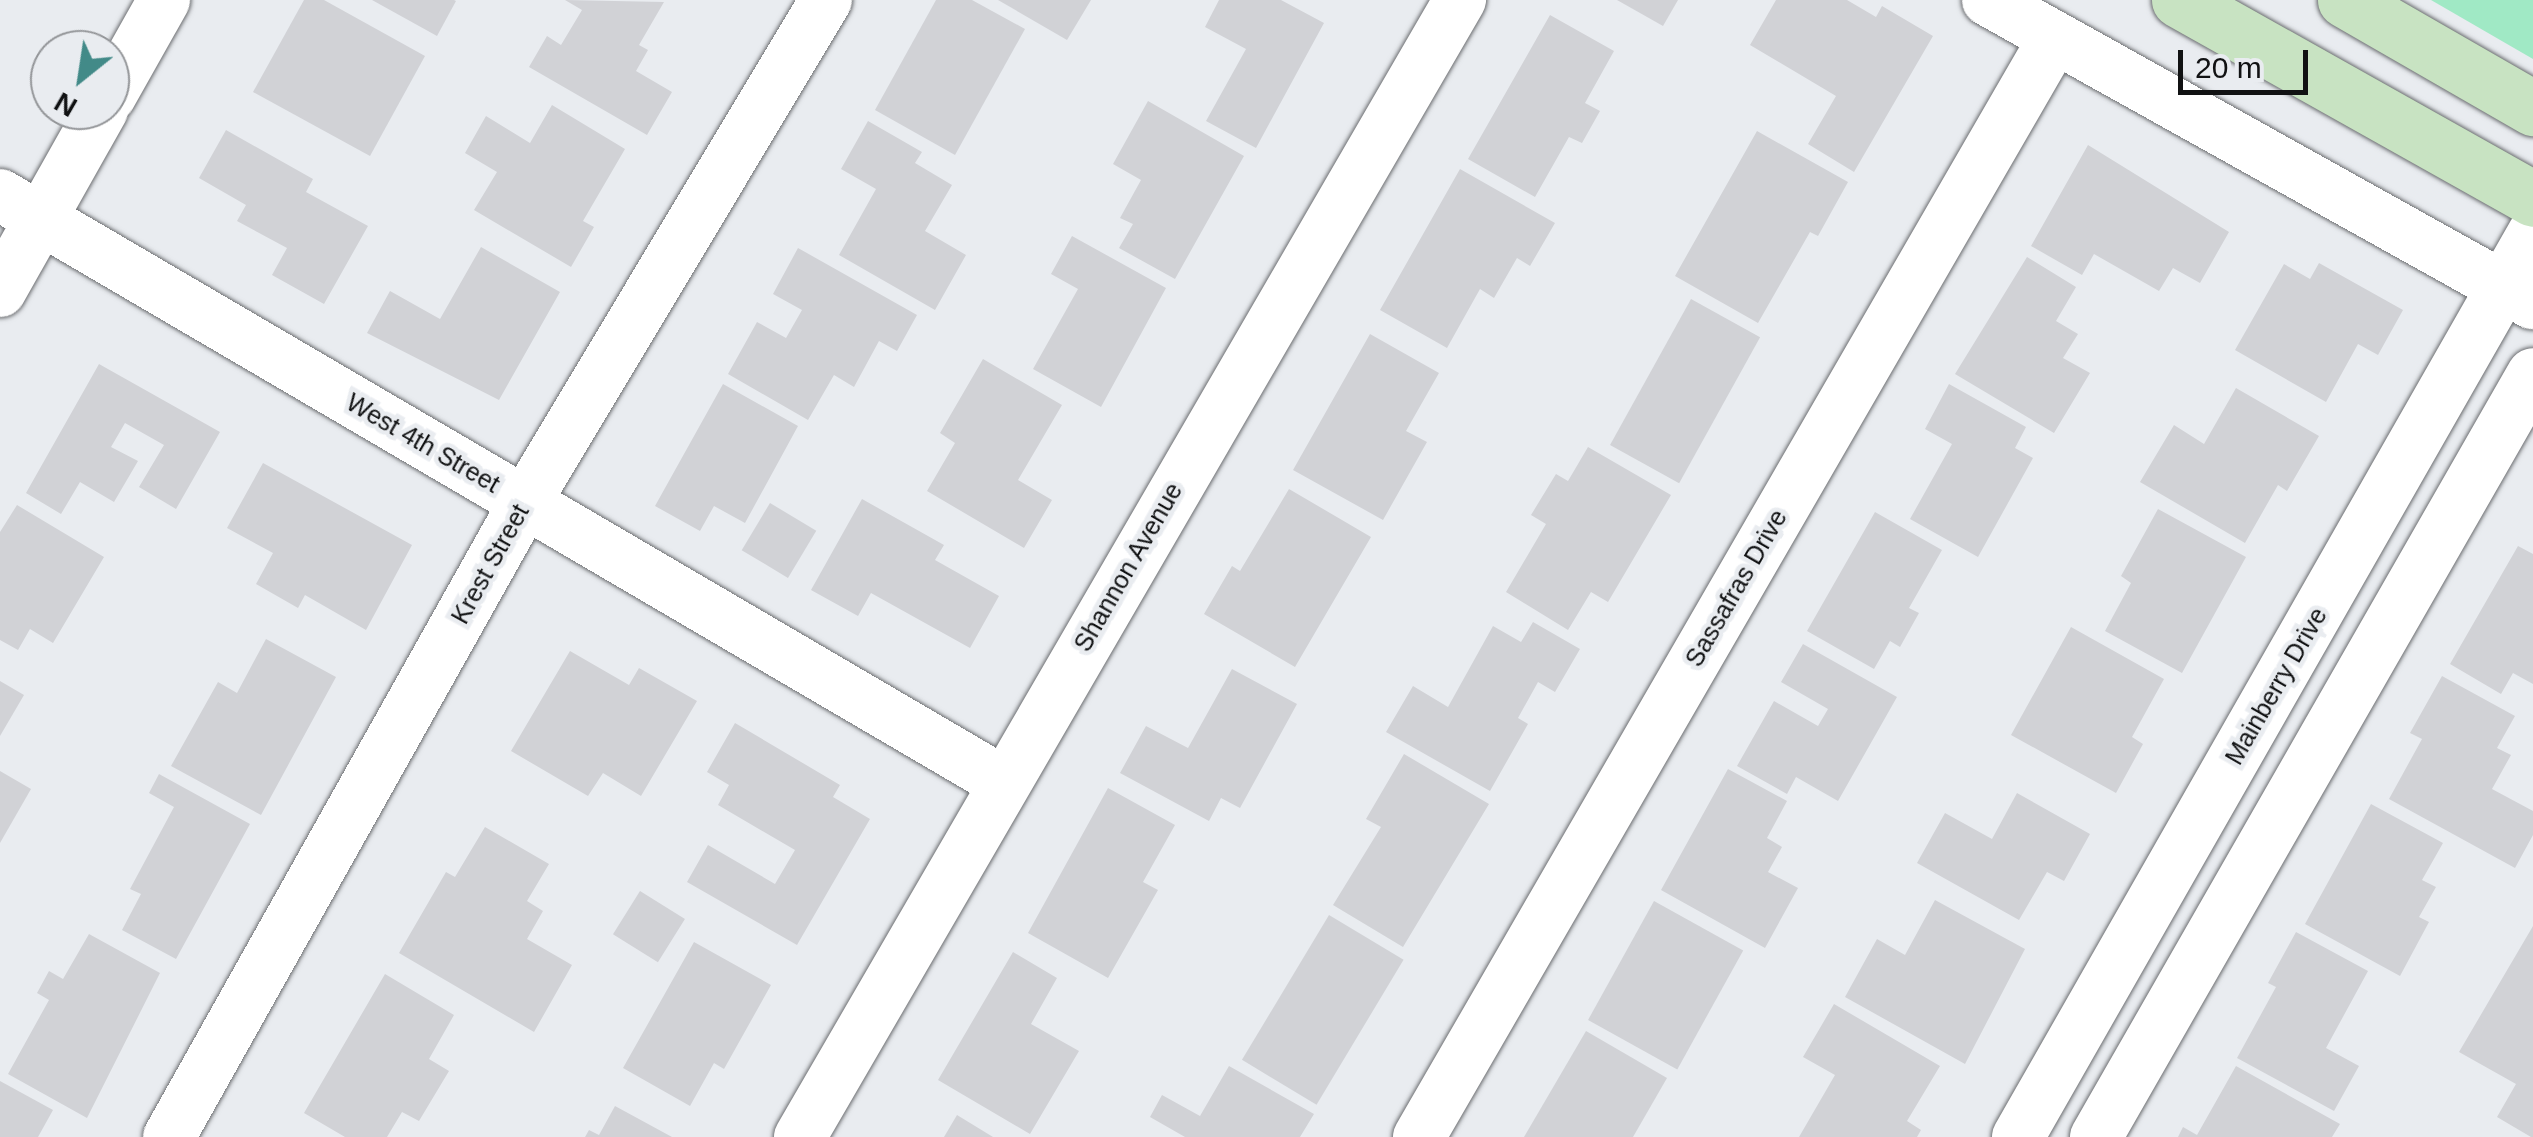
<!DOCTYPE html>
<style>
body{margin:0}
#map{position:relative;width:2533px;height:1137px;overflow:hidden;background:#e9ecf0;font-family:Helvetica,sans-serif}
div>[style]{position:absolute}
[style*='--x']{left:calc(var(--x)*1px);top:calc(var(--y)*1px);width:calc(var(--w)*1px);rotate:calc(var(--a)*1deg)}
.green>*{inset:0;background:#a0e9c5}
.building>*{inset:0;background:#d1d2d6;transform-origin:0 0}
.roads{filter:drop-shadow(0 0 2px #6b6d70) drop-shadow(0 0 2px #6b6d70)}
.minor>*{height:52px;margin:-26px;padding:0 26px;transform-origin:26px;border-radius:26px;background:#fff}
.secondary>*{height:55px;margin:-27.5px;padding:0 27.5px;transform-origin:27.5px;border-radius:27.5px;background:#c8e3c2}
span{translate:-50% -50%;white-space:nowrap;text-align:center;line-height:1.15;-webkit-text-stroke:9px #e9ecf0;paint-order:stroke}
.street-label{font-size:25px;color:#111213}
.north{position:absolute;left:30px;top:30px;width:100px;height:100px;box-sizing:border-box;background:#e9ecf0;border:2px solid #939598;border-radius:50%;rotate:210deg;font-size:28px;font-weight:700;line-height:40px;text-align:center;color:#111213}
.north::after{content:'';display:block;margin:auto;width:35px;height:45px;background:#428a88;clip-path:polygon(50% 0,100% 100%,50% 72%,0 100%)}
.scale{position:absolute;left:2178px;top:50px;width:130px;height:45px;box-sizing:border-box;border:5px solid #111213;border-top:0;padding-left:12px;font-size:30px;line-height:35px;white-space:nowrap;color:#111213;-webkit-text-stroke:8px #e9ecf0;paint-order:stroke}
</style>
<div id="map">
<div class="green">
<div style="clip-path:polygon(2431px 0,2533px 0,2533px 59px)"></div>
</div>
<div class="building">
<div style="clip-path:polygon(304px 0,324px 0,425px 56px,370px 156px,253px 92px)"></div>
<div style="clip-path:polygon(372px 0,454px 0,456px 1px,437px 36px)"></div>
<div style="clip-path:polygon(565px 0,664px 2px,639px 45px,648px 50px,636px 71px,672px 92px,647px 135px,529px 67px,547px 36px,561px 45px,582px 10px)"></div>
<div style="clip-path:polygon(936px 0,972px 0,1025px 29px,955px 155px,875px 110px)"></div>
<div style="clip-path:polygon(998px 0,1091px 0,1067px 40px)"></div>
<div style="clip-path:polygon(1219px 0,1281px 0,1324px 23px,1256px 148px,1206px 121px,1246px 49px,1205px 27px)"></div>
<div style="clip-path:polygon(1617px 0,1678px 0,1663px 26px)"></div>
<div style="clip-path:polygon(1776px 0,1847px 0,1876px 17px,1882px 6px,1933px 36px,1854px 172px,1808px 144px,1836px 96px,1750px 45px)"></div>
<div style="clip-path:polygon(1550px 15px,1614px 51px,1585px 103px,1600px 111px,1582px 143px,1569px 137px,1535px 197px,1468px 159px)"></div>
<div style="clip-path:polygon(1148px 101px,1244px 156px,1175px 279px,1119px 248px,1133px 224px,1120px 218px,1141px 180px,1113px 164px)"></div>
<div style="clip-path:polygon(552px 105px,625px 149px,583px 221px,594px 227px,571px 267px,474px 210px,497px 172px,465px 153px,486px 116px,530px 143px)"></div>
<div style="clip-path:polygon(868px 121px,922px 152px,915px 163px,952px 185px,925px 231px,966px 255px,935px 310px,839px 255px,876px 189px,841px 169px)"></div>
<div style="clip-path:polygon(226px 130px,313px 179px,306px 192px,368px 226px,324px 304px,272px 275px,287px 248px,237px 221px,246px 205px,199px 178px)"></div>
<div style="clip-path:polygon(1757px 131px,1848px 182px,1818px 236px,1810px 232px,1758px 323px,1675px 276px)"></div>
<div style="clip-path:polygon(2088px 145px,2229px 232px,2200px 283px,2173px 268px,2159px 291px,2094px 254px,2082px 275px,2031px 246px)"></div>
<div style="clip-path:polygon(1460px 169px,1555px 223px,1530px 266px,1517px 258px,1494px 298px,1480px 289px,1447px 348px,1380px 310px)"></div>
<div style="clip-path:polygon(1072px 236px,1166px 288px,1101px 407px,1033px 369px,1078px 289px,1051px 274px)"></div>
<div style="clip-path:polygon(481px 247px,560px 292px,499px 400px,367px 333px,390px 291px,440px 319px)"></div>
<div style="clip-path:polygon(798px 248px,917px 315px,897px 351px,879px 341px,854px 387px,834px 375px,808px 420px,728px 374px,757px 322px,786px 338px,802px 310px,773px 294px)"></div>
<div style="clip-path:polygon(2027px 257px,2076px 287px,2056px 321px,2078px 334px,2063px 358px,2090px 373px,2054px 433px,1955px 374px)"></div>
<div style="clip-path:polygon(2319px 263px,2403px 310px,2378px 355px,2358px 344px,2326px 402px,2235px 350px,2284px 264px,2310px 279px)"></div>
<div style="left:1691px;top:299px;width:79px;height:167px;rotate:29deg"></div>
<div style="clip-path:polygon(1370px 334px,1439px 373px,1406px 431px,1427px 442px,1383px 520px,1293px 470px)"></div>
<div style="clip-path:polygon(983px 359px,1062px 405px,1018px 480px,1052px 500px,1024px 548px,927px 491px,955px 443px,940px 433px)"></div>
<div style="clip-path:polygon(99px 364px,220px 432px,176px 509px,139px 487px,164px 445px,125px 423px,111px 447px,138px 461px,114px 502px,80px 482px,61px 514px,26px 493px)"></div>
<div style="clip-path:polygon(723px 384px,798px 426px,745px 523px,714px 506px,700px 531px,655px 506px)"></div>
<div style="clip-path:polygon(1949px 384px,2026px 427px,2015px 448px,2033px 458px,1978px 557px,1910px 519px,1952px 444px,1925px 429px)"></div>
<div style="clip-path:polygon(2236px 388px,2319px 436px,2287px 491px,2278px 485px,2245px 543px,2140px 482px,2174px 425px,2204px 444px)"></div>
<div style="clip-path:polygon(1588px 447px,1671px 495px,1608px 602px,1591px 592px,1568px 630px,1506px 592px,1546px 524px,1531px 515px,1556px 474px,1568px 481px)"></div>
<div style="clip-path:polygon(263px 463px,412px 545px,366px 630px,305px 595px,298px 608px,256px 584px,273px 553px,227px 528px)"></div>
<div style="clip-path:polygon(1289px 489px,1371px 537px,1295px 667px,1204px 614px,1232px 566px,1240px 571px)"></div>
<div style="clip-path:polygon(862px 499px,944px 545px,935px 560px,999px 596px,970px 648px,871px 593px,858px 616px,811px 590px)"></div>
<div style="left:770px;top:503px;width:54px;height:55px;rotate:31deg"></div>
<div style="clip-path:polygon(17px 505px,104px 557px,53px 643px,30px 629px,18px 650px,0 640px,0 532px)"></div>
<div style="clip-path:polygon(2158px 509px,2246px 557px,2182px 673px,2105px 631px,2131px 583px,2121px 576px)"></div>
<div style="clip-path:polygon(1875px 512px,1942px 550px,1909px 608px,1919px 613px,1900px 647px,1890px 641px,1874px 669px,1807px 631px)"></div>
<div style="clip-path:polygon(2518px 546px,2533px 554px,2533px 684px,2513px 673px,2501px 694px,2450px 664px)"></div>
<div style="clip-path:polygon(1533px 622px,1580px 649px,1555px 692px,1538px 682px,1518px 718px,1528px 724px,1490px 791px,1386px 732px,1413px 686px,1448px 707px,1493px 626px,1521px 642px)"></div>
<div style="clip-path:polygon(2071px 627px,2164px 679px,2132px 737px,2143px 744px,2116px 793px,2011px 735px)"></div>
<div style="clip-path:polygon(266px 639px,336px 677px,261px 815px,171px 766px,218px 682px,237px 693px)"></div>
<div style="clip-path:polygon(1803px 644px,1897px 697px,1838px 801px,1796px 777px,1787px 794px,1737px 766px,1774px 701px,1818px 726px,1828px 709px,1781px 682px)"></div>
<div style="clip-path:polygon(570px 651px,629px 685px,639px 668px,697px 701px,641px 796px,603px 773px,588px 796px,511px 751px)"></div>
<div style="clip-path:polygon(1232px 669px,1297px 704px,1240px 808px,1221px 798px,1209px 821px,1120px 773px,1146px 726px,1188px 748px)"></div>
<div style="clip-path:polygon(2442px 676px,2515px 716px,2497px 748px,2511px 755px,2492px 789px,2533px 811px,2533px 835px,2515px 868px,2389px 799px,2422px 739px,2410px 733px)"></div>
<div style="clip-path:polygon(0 681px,24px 695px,0 736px)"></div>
<div style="clip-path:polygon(735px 723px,840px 785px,833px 797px,870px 819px,797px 945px,687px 882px,708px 845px,775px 884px,795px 850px,718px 805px,729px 785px,707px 772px)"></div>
<div style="clip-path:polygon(1404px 754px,1489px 804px,1403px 947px,1333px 905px,1381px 827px,1366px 819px)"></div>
<div style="clip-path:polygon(1728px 769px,1787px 801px,1767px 838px,1782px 847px,1768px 872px,1798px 888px,1765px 948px,1661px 890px)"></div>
<div style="clip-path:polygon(0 771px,31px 789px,0 843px)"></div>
<div style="clip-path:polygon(159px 774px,250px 824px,176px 959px,122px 930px,141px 894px,130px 889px,174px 807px,149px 793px)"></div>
<div style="clip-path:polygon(1108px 788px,1175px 825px,1143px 882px,1158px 890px,1108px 978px,1028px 933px)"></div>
<div style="clip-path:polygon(2017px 793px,2090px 834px,2064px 881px,2047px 872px,2019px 920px,1917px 863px,1945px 813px,1992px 839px)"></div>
<div style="clip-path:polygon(2371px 804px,2443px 843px,2422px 880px,2436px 887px,2419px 917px,2429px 922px,2400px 976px,2305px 924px)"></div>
<div style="clip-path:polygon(485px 827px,549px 864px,527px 901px,543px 911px,527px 939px,572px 965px,534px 1032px,399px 953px,446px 872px,455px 877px)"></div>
<div style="left:640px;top:891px;width:53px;height:51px;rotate:32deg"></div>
<div style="clip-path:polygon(1935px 900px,2025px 949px,1965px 1064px,1845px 997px,1877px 939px,1905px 955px)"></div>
<div style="left:1654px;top:901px;width:102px;height:136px;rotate:29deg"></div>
<div style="left:1329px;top:915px;width:87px;height:169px;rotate:31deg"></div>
<div style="clip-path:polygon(2533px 926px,2533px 1137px,2531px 1137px,2497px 1117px,2516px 1084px,2459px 1052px)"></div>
<div style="clip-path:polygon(2296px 932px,2368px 971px,2326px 1048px,2359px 1066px,2334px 1111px,2237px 1058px,2276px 987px,2268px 983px)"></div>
<div style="clip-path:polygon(89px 934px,160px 973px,87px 1118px,8px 1074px,49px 1000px,37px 993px,49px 971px,63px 979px)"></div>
<div style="clip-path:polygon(694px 942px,771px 985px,724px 1069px,714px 1063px,690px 1106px,623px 1068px)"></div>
<div style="clip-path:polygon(1013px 952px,1057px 978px,1031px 1024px,1079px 1051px,1030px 1134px,938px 1080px)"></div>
<div style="clip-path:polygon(385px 974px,454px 1015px,429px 1059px,449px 1071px,419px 1121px,402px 1112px,387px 1137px,345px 1137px,304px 1113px)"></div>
<div style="clip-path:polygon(1834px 1004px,1940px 1066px,1907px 1121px,1921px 1130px,1917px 1137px,1799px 1137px,1835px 1075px,1803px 1057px)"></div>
<div style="clip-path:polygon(1586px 1031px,1667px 1078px,1633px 1137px,1524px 1137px)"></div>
<div style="clip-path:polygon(1229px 1066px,1314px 1114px,1300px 1137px,1185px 1137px,1150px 1117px,1162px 1095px,1200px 1116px)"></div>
<div style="clip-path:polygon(2236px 1066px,2340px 1124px,2332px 1137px,2178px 1137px,2183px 1127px,2197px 1135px)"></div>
<div style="clip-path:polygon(0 1081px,53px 1110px,38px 1137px,0 1137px)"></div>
<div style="clip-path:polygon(615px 1106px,672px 1137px,585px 1137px,589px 1130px,599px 1135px)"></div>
<div style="clip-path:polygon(957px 1115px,993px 1137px,944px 1137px)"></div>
</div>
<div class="roads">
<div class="minor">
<div style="--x:1988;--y:0;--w:623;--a:29.12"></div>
<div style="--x:110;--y:96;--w:110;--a:-60.6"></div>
<div style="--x:0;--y:195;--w:1162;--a:30.34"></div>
<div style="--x:0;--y:291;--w:208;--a:-60.6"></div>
<div style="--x:169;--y:1137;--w:728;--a:-60.72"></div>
<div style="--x:525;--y:502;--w:585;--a:-59.05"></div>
<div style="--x:800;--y:1137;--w:1315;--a:-59.87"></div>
<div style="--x:1419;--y:1137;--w:1268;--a:-59.96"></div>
<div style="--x:2018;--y:1137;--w:1040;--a:-60.3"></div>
<div style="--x:2096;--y:1137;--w:879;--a:-60.2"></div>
</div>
<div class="secondary">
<div style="--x:2179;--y:0;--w:406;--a:29.3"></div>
<div style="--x:2345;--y:0;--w:217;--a:29.9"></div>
</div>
</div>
<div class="street-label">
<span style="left:423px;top:443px;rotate:30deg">West 4th Street</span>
<span style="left:490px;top:564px;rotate:-61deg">Krest Street</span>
<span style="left:1128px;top:567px;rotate:-60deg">Shannon Avenue</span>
<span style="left:1736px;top:588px;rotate:-60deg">Sassafras Drive</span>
<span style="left:2276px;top:686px;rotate:-60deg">Mainberry Drive</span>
</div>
<div class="north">N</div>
<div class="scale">20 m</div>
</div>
